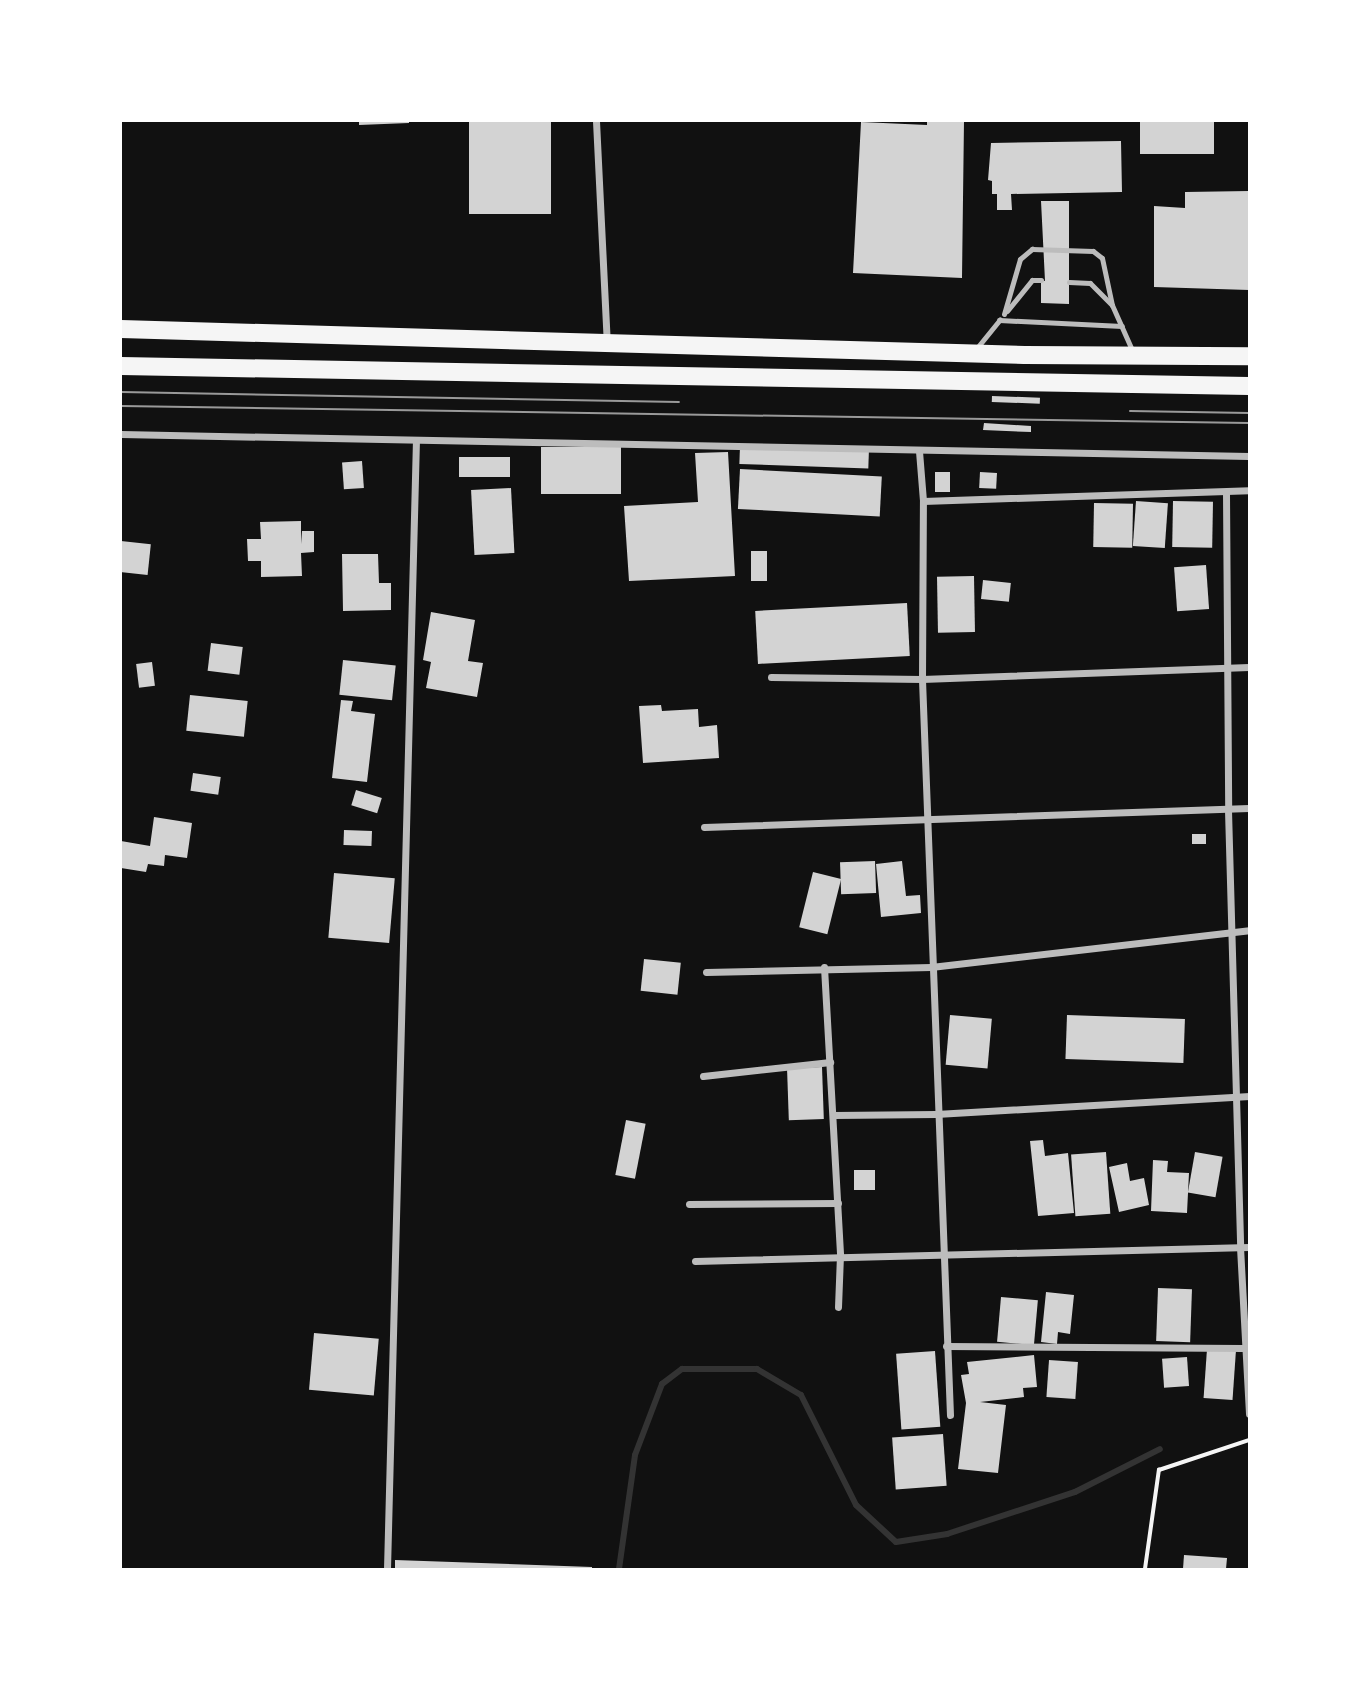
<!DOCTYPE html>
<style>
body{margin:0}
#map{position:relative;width:1370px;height:1690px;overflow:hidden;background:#111;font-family:"Open Sans",sans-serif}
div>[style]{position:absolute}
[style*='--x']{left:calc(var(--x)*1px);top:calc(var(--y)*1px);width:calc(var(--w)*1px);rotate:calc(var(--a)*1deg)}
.stream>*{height:6px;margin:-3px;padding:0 3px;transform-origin:3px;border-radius:3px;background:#333}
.building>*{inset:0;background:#d3d3d3;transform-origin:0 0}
.path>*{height:3.5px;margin:-1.75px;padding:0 1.75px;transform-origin:1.75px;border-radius:1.75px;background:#f5f5f5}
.service>*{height:5px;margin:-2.5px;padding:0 2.5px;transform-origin:2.5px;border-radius:2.5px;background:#bcbcbc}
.minor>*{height:7px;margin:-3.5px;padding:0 3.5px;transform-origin:3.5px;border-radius:3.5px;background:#bcbcbc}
.primary>*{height:18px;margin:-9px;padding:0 9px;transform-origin:9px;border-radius:9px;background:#f5f5f5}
.tram>*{height:2px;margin:-1px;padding:0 1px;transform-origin:1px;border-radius:1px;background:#9a9a9a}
span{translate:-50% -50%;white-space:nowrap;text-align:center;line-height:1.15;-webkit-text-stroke:5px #fff;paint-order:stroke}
.frame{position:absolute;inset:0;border:122px solid #fff;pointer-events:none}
</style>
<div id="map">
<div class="stream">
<div style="--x:619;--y:1569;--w:115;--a:-82"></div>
<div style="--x:635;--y:1455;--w:76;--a:-69.2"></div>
<div style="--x:662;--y:1384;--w:25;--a:-37"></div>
<div style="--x:682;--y:1369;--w:75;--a:0"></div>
<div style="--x:757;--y:1369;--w:51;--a:30.6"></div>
<div style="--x:801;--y:1395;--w:123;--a:63.4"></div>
<div style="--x:856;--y:1505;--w:54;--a:42.8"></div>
<div style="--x:896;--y:1542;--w:52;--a:-8.9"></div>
<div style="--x:947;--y:1534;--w:135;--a:-18.2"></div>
<div style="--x:1075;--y:1492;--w:95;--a:-26.8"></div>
</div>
<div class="building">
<div style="clip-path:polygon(359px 121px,409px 121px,409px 123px,359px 125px)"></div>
<div style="left:469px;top:121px;width:82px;height:93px"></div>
<div style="clip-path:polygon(927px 121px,964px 121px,962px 278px,853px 273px,861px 122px,927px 125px)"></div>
<div style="left:1140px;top:121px;width:74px;height:33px"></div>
<div style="clip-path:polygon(1121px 141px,1122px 192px,1011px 194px,1012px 210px,997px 210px,997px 194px,992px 194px,992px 181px,988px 180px,991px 143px)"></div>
<div style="clip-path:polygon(1249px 191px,1249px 290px,1154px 287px,1154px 206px,1185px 208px,1185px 192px)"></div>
<div style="clip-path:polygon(1041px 201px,1069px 201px,1069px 304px,1041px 303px,1041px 280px,1045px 281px)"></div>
<div style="left:992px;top:396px;width:48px;height:6px;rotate:2deg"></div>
<div style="clip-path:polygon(984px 423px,1031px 426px,1031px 432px,983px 430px)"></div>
<div style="left:740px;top:446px;width:129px;height:18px;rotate:2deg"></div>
<div style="left:541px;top:447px;width:80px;height:47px"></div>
<div style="clip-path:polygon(728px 452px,735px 576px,629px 581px,624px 506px,698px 502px,695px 453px)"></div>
<div style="left:510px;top:457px;width:20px;height:51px;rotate:90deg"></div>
<div style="left:362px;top:461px;width:27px;height:20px;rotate:86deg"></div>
<div style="left:740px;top:469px;width:142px;height:40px;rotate:3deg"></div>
<div style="left:935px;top:472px;width:15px;height:20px"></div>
<div style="left:980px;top:472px;width:17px;height:16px;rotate:3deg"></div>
<div style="left:511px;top:488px;width:65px;height:40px;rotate:87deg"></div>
<div style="left:1136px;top:501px;width:32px;height:45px;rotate:4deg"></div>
<div style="left:1173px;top:501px;width:40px;height:46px;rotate:1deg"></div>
<div style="left:1094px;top:503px;width:39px;height:44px;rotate:1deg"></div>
<div style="clip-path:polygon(301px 521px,301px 544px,302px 531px,314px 531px,314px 552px,301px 553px,302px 576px,261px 577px,261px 561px,248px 561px,247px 539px,261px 539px,260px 522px)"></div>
<div style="left:121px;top:541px;width:30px;height:31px;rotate:6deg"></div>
<div style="left:751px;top:551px;width:16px;height:30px"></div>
<div style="clip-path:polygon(342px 554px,378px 554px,379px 583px,391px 583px,391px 610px,343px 611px)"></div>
<div style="left:1206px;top:565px;width:44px;height:32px;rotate:86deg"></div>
<div style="left:974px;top:576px;width:56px;height:37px;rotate:89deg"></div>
<div style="left:983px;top:580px;width:28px;height:19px;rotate:6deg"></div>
<div style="left:907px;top:603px;width:53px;height:152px;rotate:87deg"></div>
<div style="clip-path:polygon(431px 612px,475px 620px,468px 661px,483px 663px,477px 697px,426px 688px,431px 662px,423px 660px)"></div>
<div style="left:211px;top:643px;width:32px;height:28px;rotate:7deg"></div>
<div style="left:343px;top:660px;width:53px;height:35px;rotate:6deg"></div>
<div style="left:152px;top:662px;width:24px;height:16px;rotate:83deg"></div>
<div style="left:190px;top:695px;width:58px;height:36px;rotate:6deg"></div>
<div style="clip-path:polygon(341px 700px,353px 701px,351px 711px,375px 714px,367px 782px,332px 778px)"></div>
<div style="clip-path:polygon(661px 705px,662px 711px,698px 709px,699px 727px,717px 725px,719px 758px,643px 763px,639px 706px)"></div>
<div style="left:193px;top:773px;width:28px;height:18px;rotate:8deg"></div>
<div style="left:356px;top:790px;width:27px;height:16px;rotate:17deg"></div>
<div style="clip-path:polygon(154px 817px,192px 823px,187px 858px,165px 855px,164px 866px,148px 864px,146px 872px,121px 868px,121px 841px,150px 846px)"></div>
<div style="left:344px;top:830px;width:28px;height:15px;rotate:2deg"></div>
<div style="left:1206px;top:834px;width:10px;height:14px;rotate:90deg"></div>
<div style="left:875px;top:861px;width:32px;height:35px;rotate:88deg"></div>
<div style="clip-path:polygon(902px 861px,906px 896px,920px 895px,921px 913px,881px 917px,876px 864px)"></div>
<div style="left:813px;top:872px;width:29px;height:57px;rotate:14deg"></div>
<div style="left:334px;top:873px;width:61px;height:65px;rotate:5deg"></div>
<div style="left:644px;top:959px;width:37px;height:32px;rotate:6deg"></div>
<div style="left:950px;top:1015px;width:42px;height:50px;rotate:5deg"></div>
<div style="left:1067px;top:1015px;width:118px;height:44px;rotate:2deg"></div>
<div style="left:822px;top:1067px;width:52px;height:35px;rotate:88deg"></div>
<div style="left:626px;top:1120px;width:20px;height:56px;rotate:11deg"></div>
<div style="clip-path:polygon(1043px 1140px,1045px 1156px,1068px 1153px,1074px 1213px,1038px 1216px,1030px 1141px)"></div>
<div style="left:1106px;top:1152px;width:62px;height:35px;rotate:86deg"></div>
<div style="left:1195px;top:1152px;width:28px;height:41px;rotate:10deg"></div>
<div style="clip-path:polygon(1153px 1160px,1168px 1161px,1167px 1172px,1189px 1173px,1187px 1213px,1151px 1211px)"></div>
<div style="clip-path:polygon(1127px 1163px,1130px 1181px,1144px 1178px,1149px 1205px,1119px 1212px,1109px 1167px)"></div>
<div style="left:854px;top:1170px;width:21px;height:20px"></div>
<div style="left:1158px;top:1288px;width:34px;height:53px;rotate:2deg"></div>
<div style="clip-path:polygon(1046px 1292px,1074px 1295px,1070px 1334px,1058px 1332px,1057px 1344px,1041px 1342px)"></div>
<div style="left:1001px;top:1297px;width:37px;height:45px;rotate:5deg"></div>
<div style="left:314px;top:1333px;width:65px;height:57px;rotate:5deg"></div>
<div style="left:1207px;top:1349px;width:29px;height:49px;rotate:4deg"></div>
<div style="left:935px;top:1351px;width:76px;height:39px;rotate:86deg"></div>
<div style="clip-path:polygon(1034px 1355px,1037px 1387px,1023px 1388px,1024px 1397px,980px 1402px,1006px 1405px,998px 1473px,958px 1469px,966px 1403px,961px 1375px,969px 1374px,967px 1362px)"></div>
<div style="left:1187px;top:1357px;width:29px;height:25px;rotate:86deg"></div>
<div style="left:1049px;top:1360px;width:29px;height:37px;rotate:4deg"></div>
<div style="left:943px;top:1434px;width:52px;height:51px;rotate:86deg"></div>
<div style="clip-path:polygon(1184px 1555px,1227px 1558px,1226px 1569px,1183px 1569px)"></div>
<div style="clip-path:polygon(395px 1560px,592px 1567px,592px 1569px,395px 1569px)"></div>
</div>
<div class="path">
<div style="--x:1145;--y:1569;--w:100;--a:-82"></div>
<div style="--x:1159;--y:1470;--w:95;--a:-18.4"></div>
</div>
<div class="service">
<div style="--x:1069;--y:282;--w:21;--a:3"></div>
<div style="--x:1090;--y:283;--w:31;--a:45"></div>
<div style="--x:1112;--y:305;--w:49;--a:66"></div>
<div style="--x:1007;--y:311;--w:40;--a:-51"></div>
<div style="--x:1032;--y:280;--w:9;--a:0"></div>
<div style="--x:1004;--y:314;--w:57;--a:-73.8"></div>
<div style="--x:1020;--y:259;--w:16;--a:-40"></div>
<div style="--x:1032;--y:249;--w:61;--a:1.9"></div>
<div style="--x:1093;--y:251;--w:11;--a:38"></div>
<div style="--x:1102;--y:258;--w:48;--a:78"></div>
<div style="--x:999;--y:320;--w:123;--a:2.8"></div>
<div style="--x:976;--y:349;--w:38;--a:-51"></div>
</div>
<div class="minor">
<div style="--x:596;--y:121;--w:223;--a:87.2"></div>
<div style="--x:121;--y:434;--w:1128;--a:1.12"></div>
<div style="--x:919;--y:451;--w:50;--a:85.4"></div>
<div style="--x:1226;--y:493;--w:317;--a:89.6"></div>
<div style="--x:1228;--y:810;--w:437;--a:88.4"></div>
<div style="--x:1240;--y:1247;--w:167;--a:86.9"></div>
<div style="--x:771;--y:677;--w:151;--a:0.8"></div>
<div style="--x:922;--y:679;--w:327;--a:-2.1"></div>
<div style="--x:704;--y:827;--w:545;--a:-2"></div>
<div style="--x:824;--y:967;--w:288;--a:86.8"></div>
<div style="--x:840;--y:1255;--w:52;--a:92.2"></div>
<div style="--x:706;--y:972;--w:225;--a:-1.3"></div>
<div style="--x:931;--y:967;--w:320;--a:-6.6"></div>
<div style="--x:703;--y:1076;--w:128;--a:-6.3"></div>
<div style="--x:834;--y:1115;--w:102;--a:-0.6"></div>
<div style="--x:936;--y:1114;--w:314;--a:-3.3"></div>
<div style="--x:689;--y:1204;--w:149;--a:-0.4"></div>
<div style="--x:695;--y:1261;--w:554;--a:-1.45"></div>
<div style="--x:946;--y:1346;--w:297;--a:0.4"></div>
<div style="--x:950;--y:1415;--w:737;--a:-92.18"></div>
<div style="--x:922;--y:679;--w:178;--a:-89.7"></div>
<div style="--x:923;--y:501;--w:326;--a:-1.9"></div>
<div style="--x:387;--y:1569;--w:1129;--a:-88.53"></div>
</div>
<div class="primary">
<div style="--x:121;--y:329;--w:904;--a:1.65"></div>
<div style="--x:1025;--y:355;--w:224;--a:0.3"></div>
<div style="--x:121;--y:366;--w:1128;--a:1.02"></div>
</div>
<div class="tram">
<div style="--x:121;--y:392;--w:558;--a:1.03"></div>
<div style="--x:121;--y:406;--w:1128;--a:0.86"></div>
<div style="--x:1130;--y:411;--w:119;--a:1"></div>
</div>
<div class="frame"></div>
</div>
